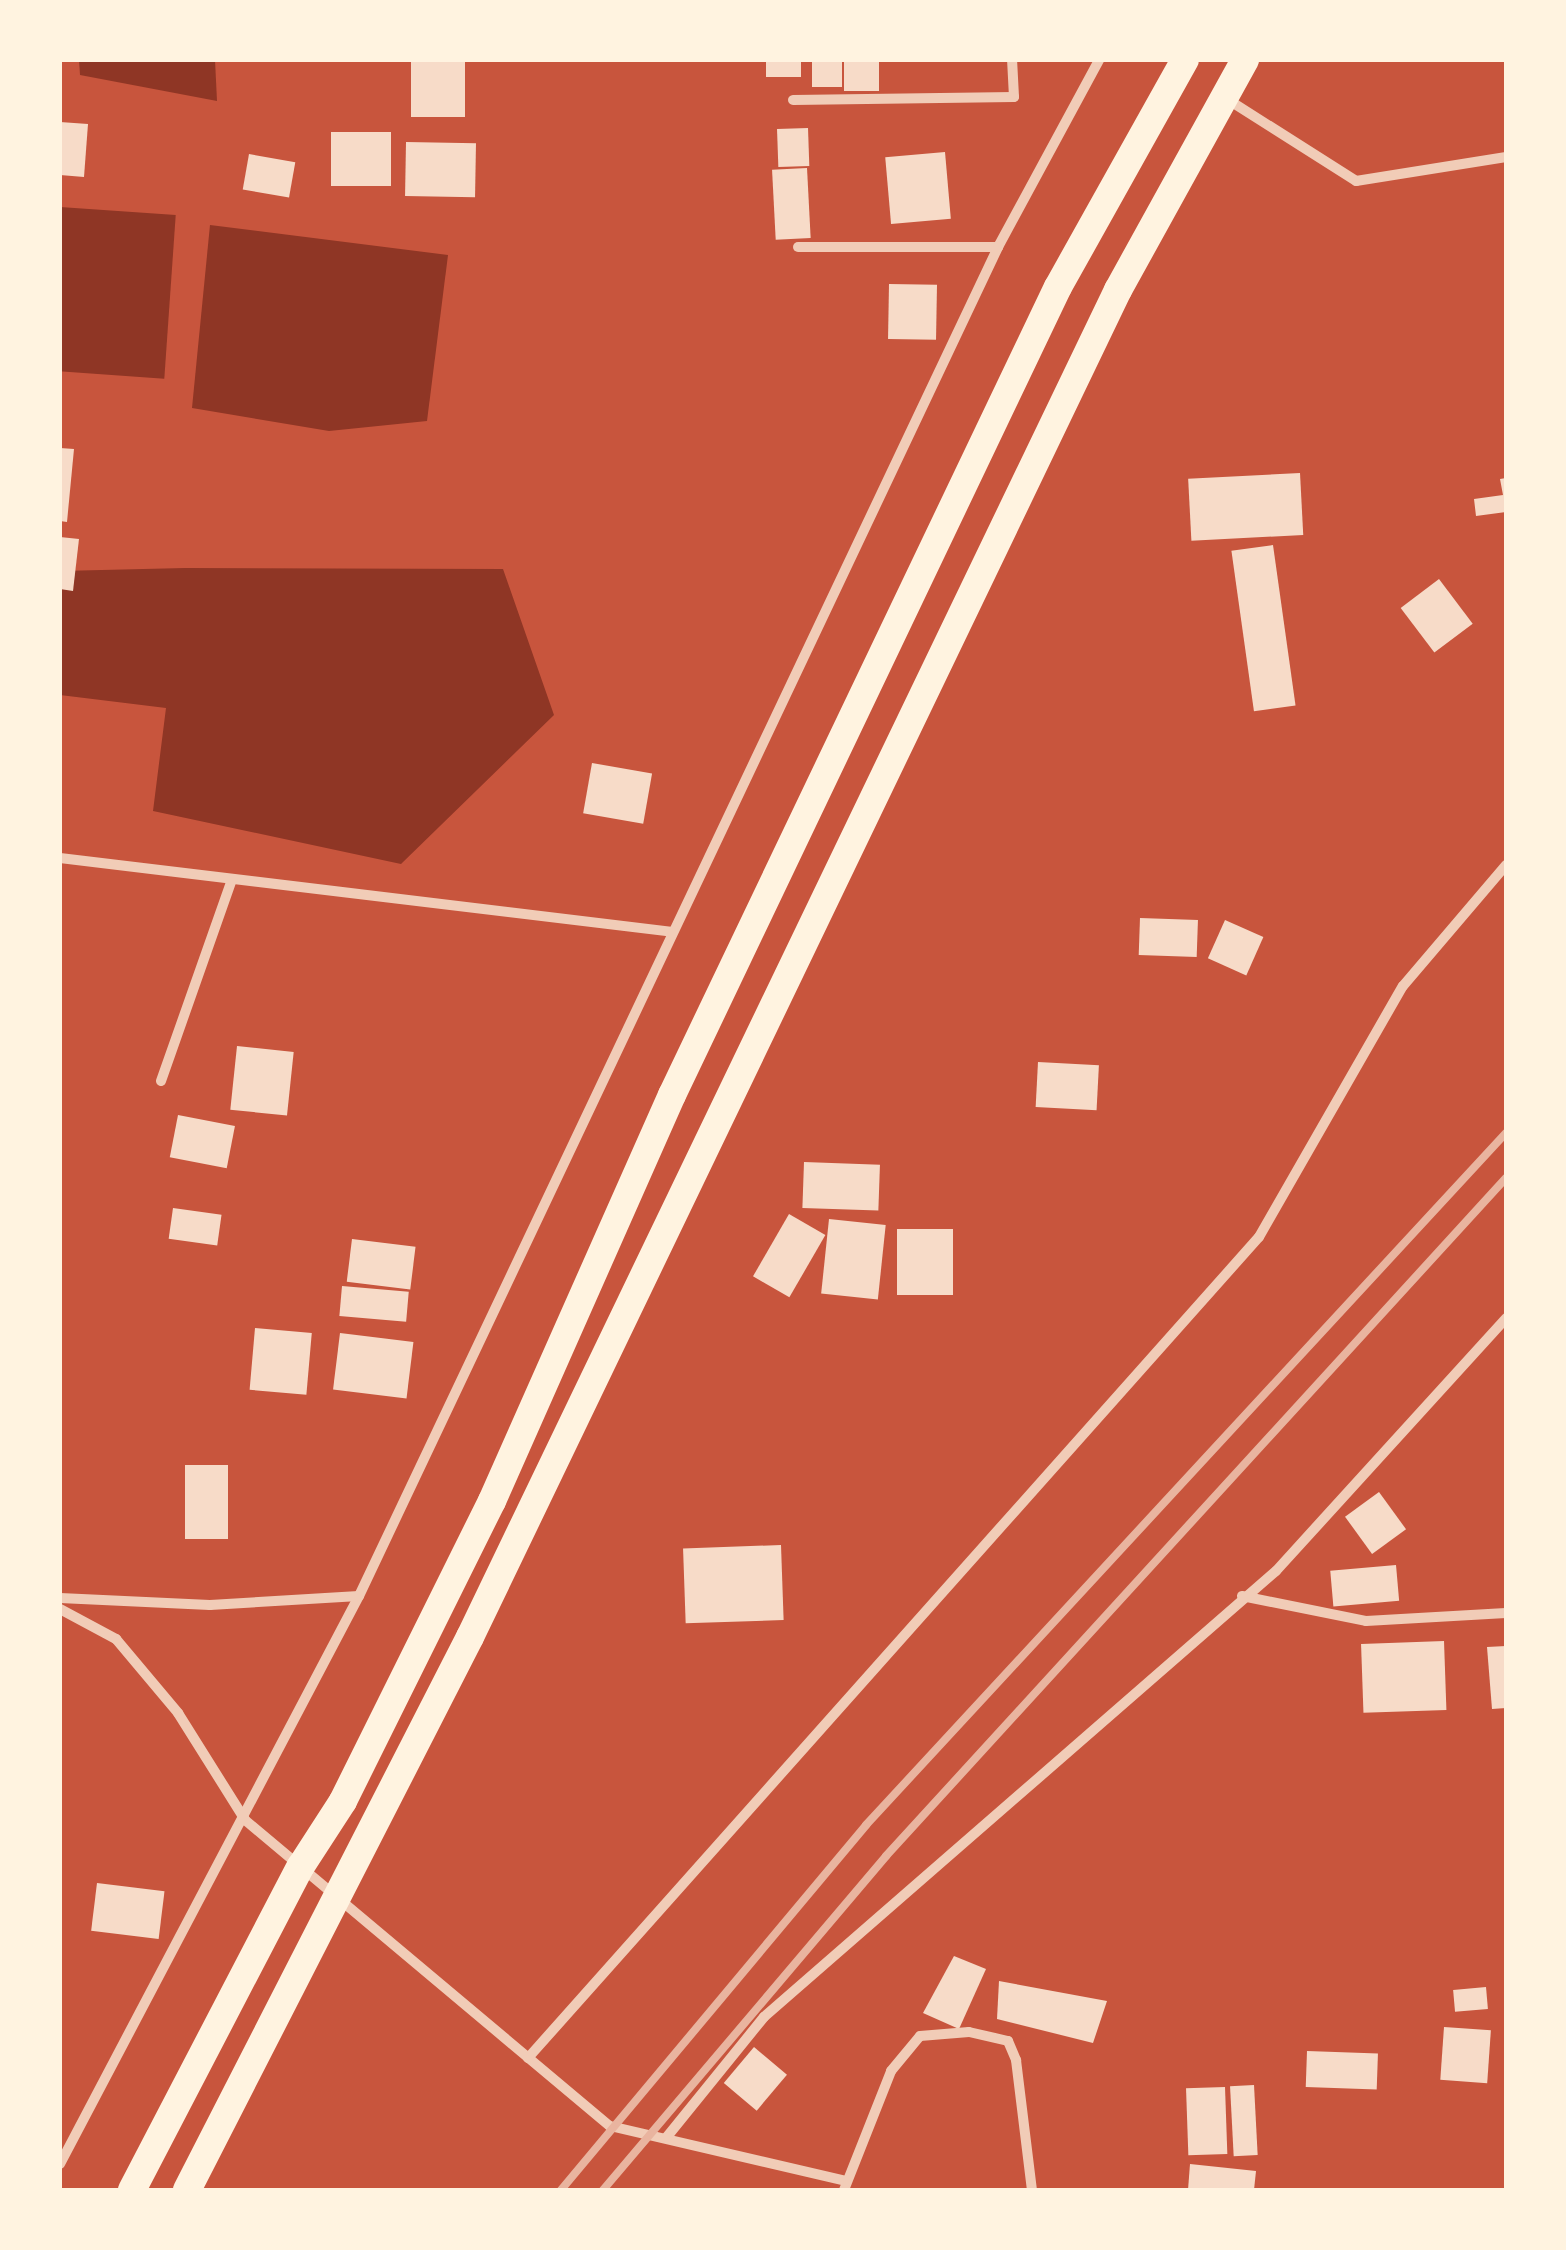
<!DOCTYPE html>
<style>
body{margin:0}
#map{position:relative;width:1566px;height:2250px;overflow:hidden;background:#c8553d;font-family:Arial,sans-serif}
div>[style]{position:absolute}
[style*='--x']{left:calc(var(--x)*1px);top:calc(var(--y)*1px);width:calc(var(--w)*1px);rotate:calc(var(--a)*1deg)}
.water>*{inset:0;background:#8f3625;transform-origin:0 0}
.building>*{inset:0;background:#f7dbc8;transform-origin:0 0}
.minor>*{height:10px;margin:-5px;padding:0 5px;transform-origin:5px;border-radius:5px;background:#f1ccb7}
.trunk>*{height:28px;margin:-14px;padding:0 14px;transform-origin:14px;border-radius:14px;background:#fff3e0}
.rail>*{height:8px;margin:-4px;padding:0 4px;transform-origin:4px;border-radius:4px;background:#e9b49f}
span{translate:-50% -50%;white-space:nowrap;text-align:center;line-height:1.15;-webkit-text-stroke:8px #fff3e0;paint-order:stroke}
.frame{position:absolute;inset:0;border:62px solid #fff3e0;pointer-events:none}
</style>
<div id="map">
<div class="water">
<div style="clip-path:polygon(79px 60px,215px 60px,217px 101px,80px 75px)"></div>
<div style="left:60px;top:207px;width:116px;height:164px;rotate:4deg"></div>
<div style="clip-path:polygon(210px 225px,448px 255px,427px 421px,329px 431px,192px 408px)"></div>
<div style="clip-path:polygon(185px 568px,503px 569px,554px 715px,401px 864px,153px 811px,166px 708px,60px 695px,60px 571px)"></div>
</div>
<div class="building">
<div style="left:411px;top:60px;width:54px;height:57px"></div>
<div style="left:766px;top:60px;width:35px;height:17px"></div>
<div style="left:812px;top:60px;width:30px;height:27px"></div>
<div style="left:844px;top:60px;width:35px;height:31px"></div>
<div style="clip-path:polygon(60px 122px,88px 124px,84px 177px,60px 175px)"></div>
<div style="left:808px;top:128px;width:38px;height:31px;rotate:88deg"></div>
<div style="left:331px;top:132px;width:60px;height:54px"></div>
<div style="left:406px;top:142px;width:70px;height:54px;rotate:1deg"></div>
<div style="left:945px;top:152px;width:67px;height:60px;rotate:85deg"></div>
<div style="left:249px;top:154px;width:47px;height:36px;rotate:10deg"></div>
<div style="left:807px;top:168px;width:70px;height:35px;rotate:87deg"></div>
<div style="left:889px;top:284px;width:48px;height:55px;rotate:1deg"></div>
<div style="clip-path:polygon(60px 448px,74px 449px,67px 522px,60px 521px)"></div>
<div style="left:1300px;top:473px;width:62px;height:112px;rotate:87deg"></div>
<div style="clip-path:polygon(1506px 478px,1506px 512px,1476px 516px,1474px 499px,1503px 495px,1500px 479px)"></div>
<div style="clip-path:polygon(60px 537px,79px 539px,73px 591px,60px 589px)"></div>
<div style="left:1273px;top:545px;width:162px;height:42px;rotate:82deg"></div>
<div style="left:1439px;top:579px;width:56px;height:48px;rotate:53deg"></div>
<div style="left:592px;top:763px;width:61px;height:51px;rotate:10deg"></div>
<div style="left:1140px;top:918px;width:58px;height:37px;rotate:2deg"></div>
<div style="left:1225px;top:920px;width:42px;height:42px;rotate:24deg"></div>
<div style="left:237px;top:1046px;width:57px;height:64px;rotate:6deg"></div>
<div style="left:1038px;top:1062px;width:61px;height:45px;rotate:3deg"></div>
<div style="left:178px;top:1115px;width:58px;height:43px;rotate:11deg"></div>
<div style="left:804px;top:1162px;width:76px;height:46px;rotate:2deg"></div>
<div style="left:173px;top:1208px;width:49px;height:31px;rotate:8deg"></div>
<div style="left:789px;top:1214px;width:42px;height:72px;rotate:30deg"></div>
<div style="left:829px;top:1219px;width:57px;height:75px;rotate:6deg"></div>
<div style="left:953px;top:1229px;width:66px;height:56px;rotate:90deg"></div>
<div style="left:352px;top:1239px;width:64px;height:43px;rotate:7deg"></div>
<div style="left:342px;top:1286px;width:67px;height:30px;rotate:5deg"></div>
<div style="left:255px;top:1328px;width:57px;height:62px;rotate:5deg"></div>
<div style="left:340px;top:1333px;width:74px;height:57px;rotate:7deg"></div>
<div style="left:185px;top:1465px;width:43px;height:74px"></div>
<div style="left:1379px;top:1492px;width:46px;height:42px;rotate:54deg"></div>
<div style="left:781px;top:1545px;width:75px;height:98px;rotate:88deg"></div>
<div style="left:1396px;top:1565px;width:36px;height:66px;rotate:85deg"></div>
<div style="left:1444px;top:1641px;width:69px;height:83px;rotate:88deg"></div>
<div style="clip-path:polygon(1506px 1646px,1506px 1708px,1492px 1709px,1487px 1647px)"></div>
<div style="left:97px;top:1883px;width:68px;height:48px;rotate:7deg"></div>
<div style="clip-path:polygon(954px 1956px,986px 1969px,959px 2029px,923px 2013px)"></div>
<div style="clip-path:polygon(999px 1981px,1107px 2001px,1093px 2043px,997px 2019px)"></div>
<div style="left:1486px;top:1987px;width:22px;height:33px;rotate:85deg"></div>
<div style="left:1444px;top:2027px;width:47px;height:53px;rotate:4deg"></div>
<div style="left:754px;top:2047px;width:43px;height:47px;rotate:40deg"></div>
<div style="left:1307px;top:2051px;width:71px;height:36px;rotate:2deg"></div>
<div style="left:1254px;top:2085px;width:70px;height:24px;rotate:87deg"></div>
<div style="left:1225px;top:2087px;width:67px;height:39px;rotate:88deg"></div>
<div style="clip-path:polygon(1190px 2164px,1256px 2171px,1254px 2190px,1188px 2190px)"></div>
</div>
<div class="minor">
<div style="--x:1227;--y:99;--w:153;--a:32.4"></div>
<div style="--x:1356;--y:181;--w:152;--a:-9.1"></div>
<div style="--x:793;--y:100;--w:221;--a:-0.8"></div>
<div style="--x:1014;--y:97;--w:37;--a:-93"></div>
<div style="--x:798;--y:247;--w:200;--a:0"></div>
<div style="--x:60;--y:858;--w:617;--a:6.88"></div>
<div style="--x:161;--y:1081;--w:214;--a:-70.6"></div>
<div style="--x:1242;--y:1596;--w:126;--a:11.4"></div>
<div style="--x:1366;--y:1621;--w:140;--a:-3.3"></div>
<div style="--x:60;--y:1598;--w:150;--a:2.7"></div>
<div style="--x:210;--y:1605;--w:149;--a:-3.5"></div>
<div style="--x:60;--y:1609;--w:64;--a:28.2"></div>
<div style="--x:116;--y:1639;--w:97;--a:50"></div>
<div style="--x:178;--y:1713;--w:126;--a:57.9"></div>
<div style="--x:245;--y:1820;--w:476;--a:40"></div>
<div style="--x:610;--y:2126;--w:242;--a:13.1"></div>
<div style="--x:528;--y:2058;--w:1099;--a:-48.32"></div>
<div style="--x:1259;--y:1237;--w:289;--a:-60.2"></div>
<div style="--x:1403;--y:986;--w:159;--a:-49.6"></div>
<div style="--x:666;--y:2138;--w:156;--a:-51"></div>
<div style="--x:764;--y:2017;--w:679;--a:-41.06"></div>
<div style="--x:1276;--y:1571;--w:342;--a:-47.7"></div>
<div style="--x:60;--y:2164;--w:642;--a:-62.24"></div>
<div style="--x:359;--y:1596;--w:1493;--a:-64.65"></div>
<div style="--x:998;--y:247;--w:213;--a:-61.6"></div>
<div style="--x:844;--y:2190;--w:128;--a:-68.4"></div>
<div style="--x:891;--y:2071;--w:45;--a:-50.4"></div>
<div style="--x:920;--y:2036;--w:49;--a:-4.7"></div>
<div style="--x:969;--y:2032;--w:40;--a:13"></div>
<div style="--x:1008;--y:2041;--w:21;--a:67"></div>
<div style="--x:1016;--y:2060;--w:131;--a:83"></div>
</div>
<div class="trunk">
<div style="--x:132;--y:2190;--w:365;--a:-62.5"></div>
<div style="--x:301;--y:1866;--w:77;--a:-57.1"></div>
<div style="--x:343;--y:1801;--w:335;--a:-63.6"></div>
<div style="--x:492;--y:1501;--w:444;--a:-66.1"></div>
<div style="--x:672;--y:1095;--w:895;--a:-64.47"></div>
<div style="--x:1058;--y:287;--w:260;--a:-60.8"></div>
<div style="--x:187;--y:2190;--w:621;--a:-62.9"></div>
<div style="--x:470;--y:1637;--w:1495;--a:-64.31"></div>
<div style="--x:1118;--y:290;--w:263;--a:-61.1"></div>
</div>
<div class="rail">
<div style="--x:561;--y:2190;--w:476;--a:-50.1"></div>
<div style="--x:866;--y:1825;--w:943;--a:-47.24"></div>
<div style="--x:603;--y:2190;--w:438;--a:-49.7"></div>
<div style="--x:886;--y:1856;--w:919;--a:-47.56"></div>
</div>
<div class="frame"></div>
</div>
